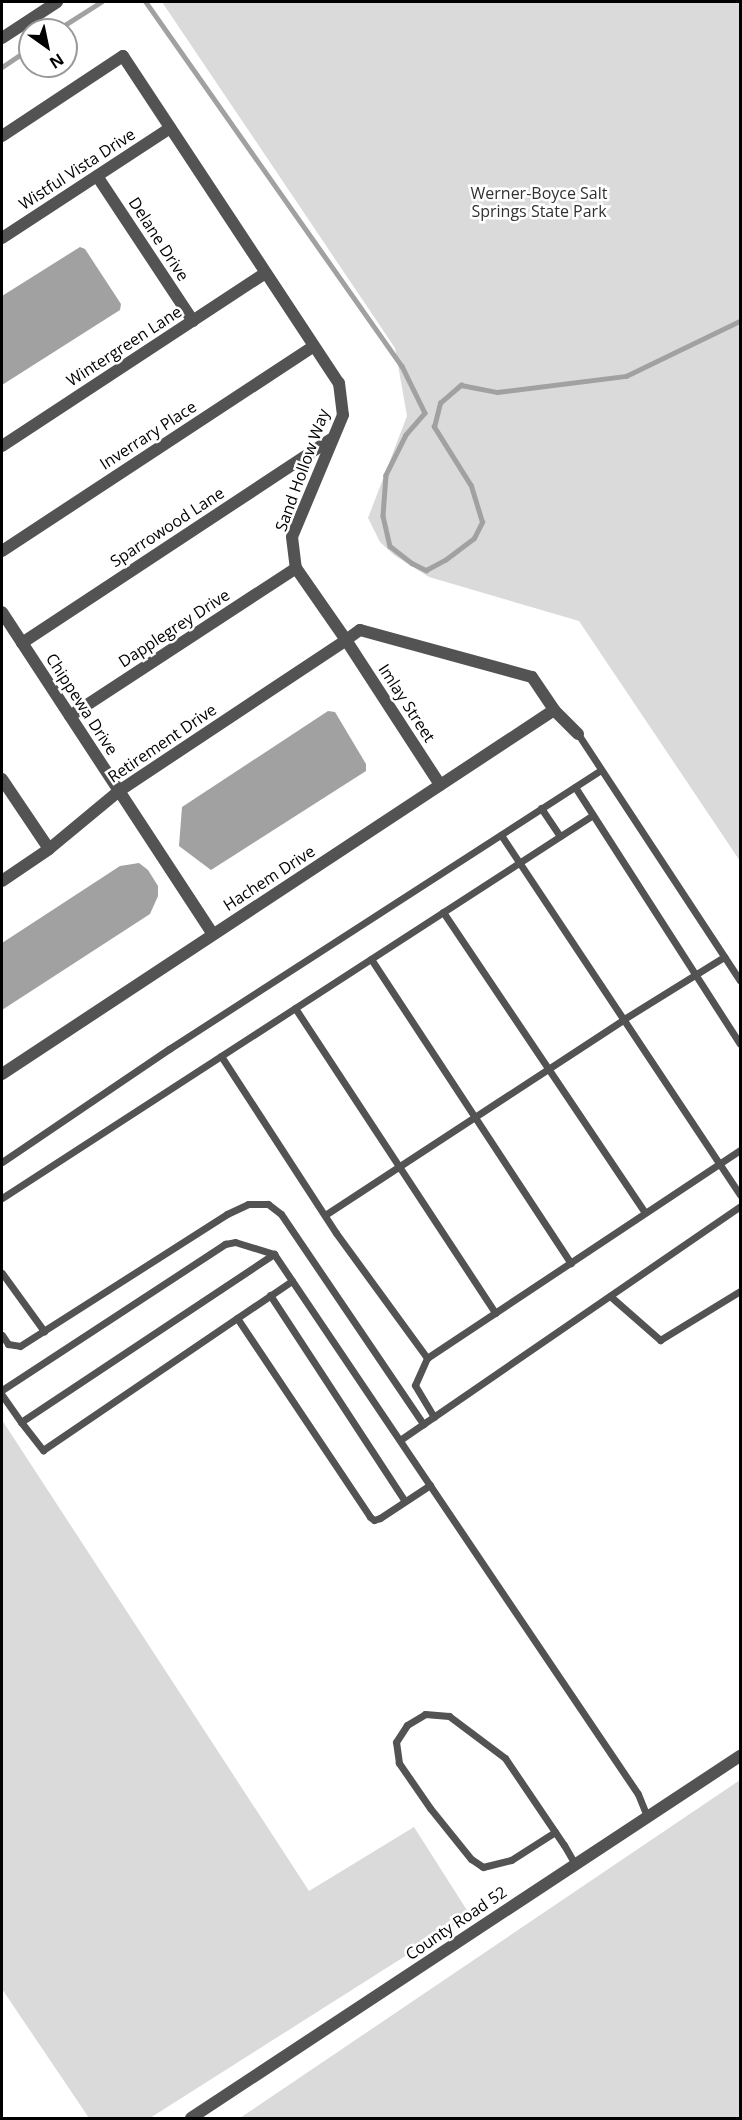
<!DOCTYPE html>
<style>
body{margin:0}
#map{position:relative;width:742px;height:2120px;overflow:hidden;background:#fff;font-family:"Open Sans",sans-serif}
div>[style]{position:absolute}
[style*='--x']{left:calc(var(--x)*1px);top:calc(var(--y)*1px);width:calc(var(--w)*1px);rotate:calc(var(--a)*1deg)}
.green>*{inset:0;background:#dadada}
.water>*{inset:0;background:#a1a1a1}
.stream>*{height:4.5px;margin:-2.25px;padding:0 2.25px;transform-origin:2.25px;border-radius:2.25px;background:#a1a1a1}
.service>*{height:7px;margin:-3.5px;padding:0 3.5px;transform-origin:3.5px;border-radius:3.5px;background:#535353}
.minor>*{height:12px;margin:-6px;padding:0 6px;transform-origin:6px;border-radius:6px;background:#535353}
span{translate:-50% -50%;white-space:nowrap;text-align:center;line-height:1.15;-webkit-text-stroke:5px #fff;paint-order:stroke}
.street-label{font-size:16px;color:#000}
.park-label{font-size:16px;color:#313131}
.frame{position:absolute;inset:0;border:3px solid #000;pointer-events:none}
.north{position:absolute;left:18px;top:18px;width:60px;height:60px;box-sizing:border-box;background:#fff;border:2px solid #999;border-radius:50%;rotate:147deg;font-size:16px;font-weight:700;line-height:24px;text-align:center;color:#000}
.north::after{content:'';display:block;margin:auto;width:21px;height:27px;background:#000;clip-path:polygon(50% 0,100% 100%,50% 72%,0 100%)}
</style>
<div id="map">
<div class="green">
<div style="clip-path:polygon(162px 2px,740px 2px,740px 861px,579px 621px,429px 577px,394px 555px,380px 542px,368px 518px,407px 416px,395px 348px)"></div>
<div style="clip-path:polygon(2px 1420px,309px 1891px,414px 1827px,470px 1915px,150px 2118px,89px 2118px,2px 1989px)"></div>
<div style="clip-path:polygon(740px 1780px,740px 2118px,240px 2118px)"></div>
</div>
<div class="water">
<div style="clip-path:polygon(80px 247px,85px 249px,121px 304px,120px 310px,2px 385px,2px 296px)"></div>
<div style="clip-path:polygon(328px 711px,335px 712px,366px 764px,366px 771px,211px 870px,179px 846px,182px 807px)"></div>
<div style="clip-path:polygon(139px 863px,148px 870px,158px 886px,158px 896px,150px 914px,2px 1010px,2px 943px,120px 866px)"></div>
</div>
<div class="stream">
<div style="--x:146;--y:2;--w:445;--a:54.9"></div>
<div style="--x:402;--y:366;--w:52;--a:63.9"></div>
<div style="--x:425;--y:413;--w:29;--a:131"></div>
<div style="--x:406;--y:435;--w:45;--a:116.6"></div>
<div style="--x:386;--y:475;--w:41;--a:94.2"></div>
<div style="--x:383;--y:516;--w:31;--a:77"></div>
<div style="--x:390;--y:546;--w:28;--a:38"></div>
<div style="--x:412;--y:563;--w:16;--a:27"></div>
<div style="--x:426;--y:570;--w:21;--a:-28"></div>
<div style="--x:445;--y:560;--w:36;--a:-37"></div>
<div style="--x:474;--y:538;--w:18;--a:-63"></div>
<div style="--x:482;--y:522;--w:38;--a:-107"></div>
<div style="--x:471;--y:486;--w:70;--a:-122.1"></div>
<div style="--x:434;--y:427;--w:25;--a:-76"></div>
<div style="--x:440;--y:403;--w:28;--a:-41"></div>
<div style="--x:461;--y:385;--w:37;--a:11"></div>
<div style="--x:497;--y:392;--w:130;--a:-7.1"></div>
<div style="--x:626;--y:376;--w:127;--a:-25.8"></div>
<div style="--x:57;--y:30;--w:52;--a:-32.5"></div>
<div style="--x:2;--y:67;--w:34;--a:-34"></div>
</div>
<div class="service">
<div style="--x:578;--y:734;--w:295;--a:56.7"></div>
<div style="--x:575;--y:787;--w:305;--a:57.3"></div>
<div style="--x:541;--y:808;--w:34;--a:56"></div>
<div style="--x:501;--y:835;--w:432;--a:56.4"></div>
<div style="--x:443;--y:912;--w:362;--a:56.1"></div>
<div style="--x:371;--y:959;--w:364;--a:56.7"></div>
<div style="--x:295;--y:1008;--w:365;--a:56.7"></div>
<div style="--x:221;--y:1056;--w:211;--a:57"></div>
<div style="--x:336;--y:1233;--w:155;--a:53.9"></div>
<div style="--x:2;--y:1162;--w:202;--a:-34.1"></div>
<div style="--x:169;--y:1049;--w:514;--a:-32.86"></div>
<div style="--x:2;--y:1198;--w:704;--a:-32.95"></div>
<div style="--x:325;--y:1215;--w:358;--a:-33.2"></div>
<div style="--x:624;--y:1019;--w:118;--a:-31.8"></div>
<div style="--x:2;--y:1273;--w:72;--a:54.1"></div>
<div style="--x:270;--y:1295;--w:246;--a:56.8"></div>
<div style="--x:610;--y:1296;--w:67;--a:41.3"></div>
<div style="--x:660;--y:1340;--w:94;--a:-31.5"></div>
<div style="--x:237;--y:1318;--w:239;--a:56.2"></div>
<div style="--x:370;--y:1517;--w:5;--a:37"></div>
<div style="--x:374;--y:1520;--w:6;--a:-18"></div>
<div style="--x:380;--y:1518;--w:60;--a:-33.4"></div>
<div style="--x:2;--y:1335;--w:11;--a:56"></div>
<div style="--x:8;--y:1344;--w:12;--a:9"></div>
<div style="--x:20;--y:1346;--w:246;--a:-32.5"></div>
<div style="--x:227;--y:1214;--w:23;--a:-25"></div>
<div style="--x:248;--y:1204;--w:20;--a:0"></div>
<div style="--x:268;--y:1204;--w:16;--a:38"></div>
<div style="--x:281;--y:1214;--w:254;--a:55.9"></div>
<div style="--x:2;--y:1390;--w:267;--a:-33.2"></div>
<div style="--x:225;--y:1244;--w:10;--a:-11"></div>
<div style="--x:235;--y:1242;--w:41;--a:17.1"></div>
<div style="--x:2;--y:1395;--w:33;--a:55"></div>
<div style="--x:21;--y:1422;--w:304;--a:-33.6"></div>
<div style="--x:274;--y:1254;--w:651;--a:56.02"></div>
<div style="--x:638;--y:1794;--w:24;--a:68"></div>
<div style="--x:434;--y:1417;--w:37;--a:-121"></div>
<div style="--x:415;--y:1385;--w:30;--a:-66"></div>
<div style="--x:427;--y:1358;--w:376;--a:-33.6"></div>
<div style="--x:21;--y:1422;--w:36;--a:52"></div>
<div style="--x:43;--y:1450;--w:301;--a:-34.2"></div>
<div style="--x:400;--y:1440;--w:413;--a:-34.5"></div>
<div style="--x:555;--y:1832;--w:52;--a:147.5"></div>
<div style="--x:511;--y:1860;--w:29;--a:166"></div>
<div style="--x:483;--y:1867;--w:14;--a:-146"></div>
<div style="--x:471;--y:1859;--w:65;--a:-128.8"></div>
<div style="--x:430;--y:1808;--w:55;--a:-124.6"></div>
<div style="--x:399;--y:1763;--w:21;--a:-98"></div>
<div style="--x:396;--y:1742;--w:20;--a:-57"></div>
<div style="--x:407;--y:1725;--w:21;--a:-31"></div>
<div style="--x:425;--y:1714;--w:24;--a:5"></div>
<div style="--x:449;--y:1716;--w:70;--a:36.9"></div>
<div style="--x:505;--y:1758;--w:105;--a:55.9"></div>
<div style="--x:564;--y:1845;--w:22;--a:60"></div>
</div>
<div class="minor">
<div style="--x:2;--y:38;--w:66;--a:-33.2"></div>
<div style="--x:2;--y:136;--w:145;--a:-33.5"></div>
<div style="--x:123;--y:56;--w:392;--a:56.6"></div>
<div style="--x:339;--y:383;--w:32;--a:83"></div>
<div style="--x:343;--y:415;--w:132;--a:112.7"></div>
<div style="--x:292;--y:537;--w:31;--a:83"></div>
<div style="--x:296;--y:568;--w:88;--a:55.2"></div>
<div style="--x:346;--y:640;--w:17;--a:-36"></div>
<div style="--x:360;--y:630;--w:178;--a:15.3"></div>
<div style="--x:532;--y:677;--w:40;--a:56"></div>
<div style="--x:554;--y:710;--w:34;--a:45"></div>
<div style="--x:97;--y:176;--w:174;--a:56.5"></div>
<div style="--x:2;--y:238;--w:201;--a:-33.2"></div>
<div style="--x:2;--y:446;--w:313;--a:-33.3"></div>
<div style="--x:2;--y:551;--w:372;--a:-33.3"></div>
<div style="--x:2;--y:612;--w:385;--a:56.8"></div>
<div style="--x:22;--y:643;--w:370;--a:-33.4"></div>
<div style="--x:70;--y:716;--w:270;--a:-33.2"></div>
<div style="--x:2;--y:779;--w:84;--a:56.1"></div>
<div style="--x:2;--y:881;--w:57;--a:-34.2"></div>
<div style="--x:49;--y:849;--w:91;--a:-39.6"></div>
<div style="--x:119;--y:791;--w:273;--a:-33.6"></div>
<div style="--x:346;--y:640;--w:173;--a:57"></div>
<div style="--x:2;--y:1074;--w:661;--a:-33.4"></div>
<div style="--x:191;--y:2118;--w:658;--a:-33.4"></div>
</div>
<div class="street-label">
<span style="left:77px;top:169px;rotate:-33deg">Wistful Vista Drive</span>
<span style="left:159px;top:239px;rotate:57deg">Delane Drive</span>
<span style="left:124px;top:346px;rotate:-33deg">Wintergreen Lane</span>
<span style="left:148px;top:435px;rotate:-33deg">Inverrary Place</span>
<span style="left:302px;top:470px;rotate:-70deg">Sand Hollow Way</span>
<span style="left:167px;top:527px;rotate:-33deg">Sparrowood Lane</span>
<span style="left:174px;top:628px;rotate:-33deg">Dapplegrey Drive</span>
<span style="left:407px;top:703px;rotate:57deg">Imlay Street</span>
<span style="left:82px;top:704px;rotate:57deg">Chippewa Drive</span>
<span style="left:162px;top:743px;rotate:-34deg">Retirement Drive</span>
<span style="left:269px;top:878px;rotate:-33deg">Hachem Drive</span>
<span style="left:456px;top:1923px;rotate:-34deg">County Road 52</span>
</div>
<div class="park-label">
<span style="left:539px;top:202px">Werner-Boyce Salt<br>Springs State Park</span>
</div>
<div class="frame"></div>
<div class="north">N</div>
</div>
